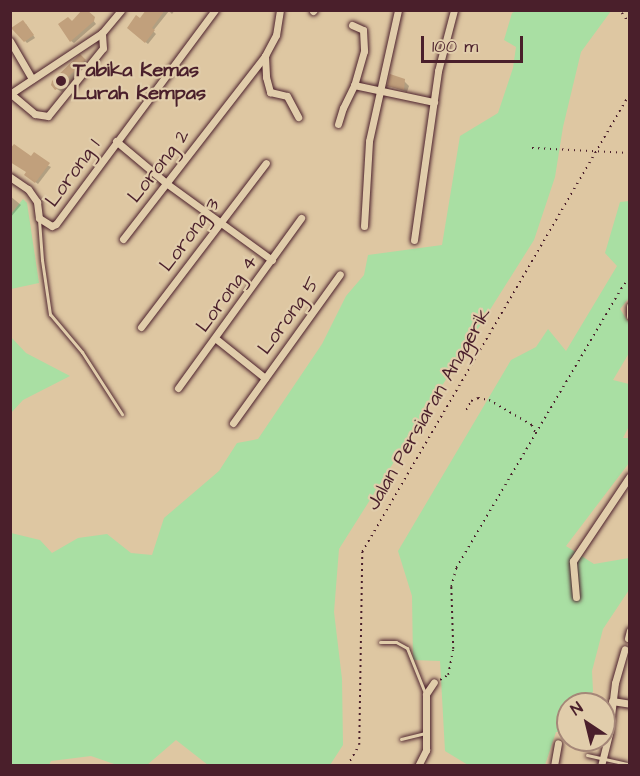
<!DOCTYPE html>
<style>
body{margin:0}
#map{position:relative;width:640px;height:776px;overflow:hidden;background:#dec7a2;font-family:"Architects Daughter",sans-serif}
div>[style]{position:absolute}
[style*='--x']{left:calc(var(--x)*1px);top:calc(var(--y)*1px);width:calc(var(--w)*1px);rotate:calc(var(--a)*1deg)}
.green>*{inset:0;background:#a9dfa3}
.shadow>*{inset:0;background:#0003}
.building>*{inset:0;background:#c1a07c}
.path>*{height:1.5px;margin-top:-0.75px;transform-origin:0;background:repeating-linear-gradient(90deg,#4a1f2b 0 1.5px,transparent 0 6px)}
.roads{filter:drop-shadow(0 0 2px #4a1f2b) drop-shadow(0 0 2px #4a1f2b)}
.lane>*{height:3px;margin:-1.5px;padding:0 1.5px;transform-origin:1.5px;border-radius:1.5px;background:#e1cdab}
.street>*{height:7px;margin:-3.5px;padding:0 3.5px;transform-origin:3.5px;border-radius:3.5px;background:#e1cdab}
.dots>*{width:16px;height:16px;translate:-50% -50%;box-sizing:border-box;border:3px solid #e1cdab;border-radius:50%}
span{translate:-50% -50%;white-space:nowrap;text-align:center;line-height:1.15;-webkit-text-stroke:4.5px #e1cdab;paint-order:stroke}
.poi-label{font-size:20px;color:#4a1f2b;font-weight:700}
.left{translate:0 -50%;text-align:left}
.street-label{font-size:20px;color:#4a1f2b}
.frame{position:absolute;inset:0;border:12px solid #4a1f2b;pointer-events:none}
.north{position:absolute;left:556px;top:692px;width:60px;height:60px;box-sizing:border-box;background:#e1cdab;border:2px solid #a58778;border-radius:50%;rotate:325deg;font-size:16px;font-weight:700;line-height:24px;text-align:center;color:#4a1f2b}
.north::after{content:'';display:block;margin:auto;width:21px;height:27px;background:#4a1f2b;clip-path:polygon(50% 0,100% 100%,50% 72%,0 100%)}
.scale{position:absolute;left:421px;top:36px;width:102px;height:27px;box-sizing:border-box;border:3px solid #4a1f2b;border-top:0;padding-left:8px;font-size:18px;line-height:21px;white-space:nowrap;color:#4a1f2b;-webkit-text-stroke:4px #e1cdab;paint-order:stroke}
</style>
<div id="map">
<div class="green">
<div style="clip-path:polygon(519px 10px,611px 11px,581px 52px,563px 127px,555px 177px,534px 240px,339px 549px,334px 612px,342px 679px,343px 745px,330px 765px,208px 765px,176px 740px,147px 765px,117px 765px,91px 756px,51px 761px,49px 765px,11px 765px,11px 533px,40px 540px,52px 553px,78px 538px,107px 534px,131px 553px,152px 555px,164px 518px,219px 471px,237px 443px,258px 439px,322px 344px,346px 296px,364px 275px,368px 255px,442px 245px,460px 136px,498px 113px,513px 68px,516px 47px,504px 40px,512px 13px)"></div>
<div style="clip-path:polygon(23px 199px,27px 203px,39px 283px,11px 289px,11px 214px)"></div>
<div style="clip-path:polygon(629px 201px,629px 298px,620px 309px,629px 323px,629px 353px,613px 380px,629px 384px,629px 426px,623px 438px,629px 438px,629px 463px,566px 546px,594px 564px,629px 558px,629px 590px,603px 629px,592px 671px,593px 691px,588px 704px,568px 704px,568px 731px,556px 732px,545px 765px,468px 765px,445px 751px,440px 661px,413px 660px,412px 596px,398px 551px,511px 360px,536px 347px,548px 329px,566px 351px,617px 266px,605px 253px,620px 202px)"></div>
<div style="clip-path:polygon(11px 337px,26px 353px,70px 376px,23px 400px,11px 413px)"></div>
</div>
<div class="shadow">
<div style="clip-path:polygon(85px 10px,96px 24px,74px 43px,71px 41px,73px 23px)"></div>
<div style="clip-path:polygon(148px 10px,175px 10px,172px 14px,169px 11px,153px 31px,156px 34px,148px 44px,131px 30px)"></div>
<div style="clip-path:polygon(26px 24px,35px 38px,27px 43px,14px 29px)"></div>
<div style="clip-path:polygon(80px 56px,88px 64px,62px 92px,55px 88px)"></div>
<div style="clip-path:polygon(404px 81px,409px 86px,407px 92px,389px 86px)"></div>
<div style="clip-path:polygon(32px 158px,51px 167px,38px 184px,29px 177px)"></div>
<div style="clip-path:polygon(10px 196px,21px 205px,10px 218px)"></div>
</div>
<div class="building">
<div style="clip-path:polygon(82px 10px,87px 10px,95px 17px,94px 21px,70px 42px,58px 24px,68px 17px,72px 21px)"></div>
<div style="clip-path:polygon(146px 10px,165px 10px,152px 28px,155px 30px,145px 43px,127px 28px,136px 15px,140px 18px)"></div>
<div style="clip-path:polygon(23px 20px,34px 35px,24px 42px,11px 28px)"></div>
<div style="clip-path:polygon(80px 54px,86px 60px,68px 77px,70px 80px,68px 83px,55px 90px,51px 85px,52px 81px)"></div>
<div style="clip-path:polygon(390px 74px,405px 79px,404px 90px,387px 86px)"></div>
<div style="clip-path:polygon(14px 144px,31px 156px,34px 152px,50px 163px,35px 183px,24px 175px,26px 172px,10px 162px,10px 149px)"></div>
</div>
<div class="path">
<div style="--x:622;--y:13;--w:14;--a:54"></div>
<div style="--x:532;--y:148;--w:98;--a:2.9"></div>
<div style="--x:466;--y:410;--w:10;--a:-61"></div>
<div style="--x:471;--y:401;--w:8;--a:-23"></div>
<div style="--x:478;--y:398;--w:11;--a:10"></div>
<div style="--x:489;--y:400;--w:50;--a:30.2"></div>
<div style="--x:532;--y:425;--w:10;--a:66"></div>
<div style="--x:440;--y:680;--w:9;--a:-32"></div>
<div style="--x:448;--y:675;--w:26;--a:-79"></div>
<div style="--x:453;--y:649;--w:62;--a:-91.8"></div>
<div style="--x:451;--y:587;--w:20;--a:-75"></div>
<div style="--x:456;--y:568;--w:330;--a:-59.4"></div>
<div style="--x:624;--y:284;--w:7;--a:-34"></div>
<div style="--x:347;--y:766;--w:24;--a:-60"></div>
<div style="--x:359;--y:745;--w:193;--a:-89.1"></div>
<div style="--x:362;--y:552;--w:532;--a:-59.72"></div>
</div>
<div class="roads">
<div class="lane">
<div style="--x:39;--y:220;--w:40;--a:85.7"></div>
<div style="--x:42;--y:260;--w:55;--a:81.6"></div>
<div style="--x:50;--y:314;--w:50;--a:49.9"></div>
<div style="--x:82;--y:352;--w:74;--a:57.2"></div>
<div style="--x:380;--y:642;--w:16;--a:0"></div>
<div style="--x:396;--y:642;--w:13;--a:29"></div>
<div style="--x:407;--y:648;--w:48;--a:68.2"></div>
<div style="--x:401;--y:739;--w:25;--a:-14"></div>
<div style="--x:587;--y:755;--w:41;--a:12.7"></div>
</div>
<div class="street">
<div style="--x:280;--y:10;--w:25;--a:99"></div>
<div style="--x:276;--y:35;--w:24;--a:118"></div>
<div style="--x:265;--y:56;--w:21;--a:87"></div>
<div style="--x:266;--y:77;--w:16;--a:75"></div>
<div style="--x:270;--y:92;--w:17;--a:13"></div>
<div style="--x:287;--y:96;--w:24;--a:62"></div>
<div style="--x:313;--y:11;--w:1;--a:-45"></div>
<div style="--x:352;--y:25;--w:12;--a:24"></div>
<div style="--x:363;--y:30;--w:21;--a:87"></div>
<div style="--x:364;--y:51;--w:35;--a:106"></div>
<div style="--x:354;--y:85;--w:82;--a:12"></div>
<div style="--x:10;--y:41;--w:44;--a:59.9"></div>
<div style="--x:10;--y:94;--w:110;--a:-33.5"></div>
<div style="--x:102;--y:33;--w:30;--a:-50"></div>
<div style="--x:11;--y:94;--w:31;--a:40"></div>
<div style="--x:35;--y:114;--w:13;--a:9"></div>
<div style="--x:48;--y:116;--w:87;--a:-51"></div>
<div style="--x:103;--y:48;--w:15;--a:-94"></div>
<div style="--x:338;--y:124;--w:17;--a:-73"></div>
<div style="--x:343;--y:108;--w:25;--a:-64"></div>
<div style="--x:116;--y:141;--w:65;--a:40"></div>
<div style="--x:166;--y:183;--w:131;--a:36"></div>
<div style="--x:10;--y:177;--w:22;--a:34"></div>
<div style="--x:28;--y:189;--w:16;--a:55"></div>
<div style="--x:37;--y:202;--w:16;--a:83"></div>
<div style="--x:39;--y:218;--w:15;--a:32"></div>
<div style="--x:52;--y:226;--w:4;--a:-27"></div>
<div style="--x:56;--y:224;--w:267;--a:-53.4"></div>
<div style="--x:364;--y:226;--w:85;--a:-86.6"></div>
<div style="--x:369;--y:141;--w:134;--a:-77.5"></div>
<div style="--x:123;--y:239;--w:232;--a:-52.2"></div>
<div style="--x:414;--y:240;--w:171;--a:-81.9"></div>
<div style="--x:438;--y:71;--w:63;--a:-75.3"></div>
<div style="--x:630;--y:306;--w:10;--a:90"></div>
<div style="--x:141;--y:327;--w:206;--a:-52.7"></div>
<div style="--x:215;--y:338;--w:64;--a:38.7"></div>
<div style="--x:178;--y:388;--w:210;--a:-54.1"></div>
<div style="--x:233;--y:423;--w:183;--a:-54.3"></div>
<div style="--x:576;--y:597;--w:36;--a:-95"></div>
<div style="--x:573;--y:561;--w:102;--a:-56.2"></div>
<div style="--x:628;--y:638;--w:8;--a:-76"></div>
<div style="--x:612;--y:701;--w:18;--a:9"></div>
<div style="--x:418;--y:766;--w:18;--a:-63"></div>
<div style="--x:426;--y:750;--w:56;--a:-90"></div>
<div style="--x:426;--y:694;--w:14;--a:-56"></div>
<div style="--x:554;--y:766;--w:23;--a:-80"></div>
<div style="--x:601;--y:766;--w:34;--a:-76"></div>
<div style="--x:609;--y:733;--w:50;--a:-83.2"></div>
<div style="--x:615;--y:683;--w:35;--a:-74"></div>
</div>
</div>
<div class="dots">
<div style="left:61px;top:81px;background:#4a1f2b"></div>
</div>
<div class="poi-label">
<span class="left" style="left:73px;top:82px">Tabika Kemas<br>Lurah Kempas</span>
</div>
<div class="street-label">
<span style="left:159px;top:166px;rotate:-52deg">Lorong 2</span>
<span style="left:73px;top:173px;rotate:-54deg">Lorong 1</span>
<span style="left:190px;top:235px;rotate:-53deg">Lorong 3</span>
<span style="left:227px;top:294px;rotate:-54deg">Lorong 4</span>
<span style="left:289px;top:316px;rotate:-54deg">Lorong 5</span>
<span style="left:429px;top:409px;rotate:-60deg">Jalan Persiaran Anggerik</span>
</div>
<div class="frame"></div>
<div class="north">N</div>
<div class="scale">100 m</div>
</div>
